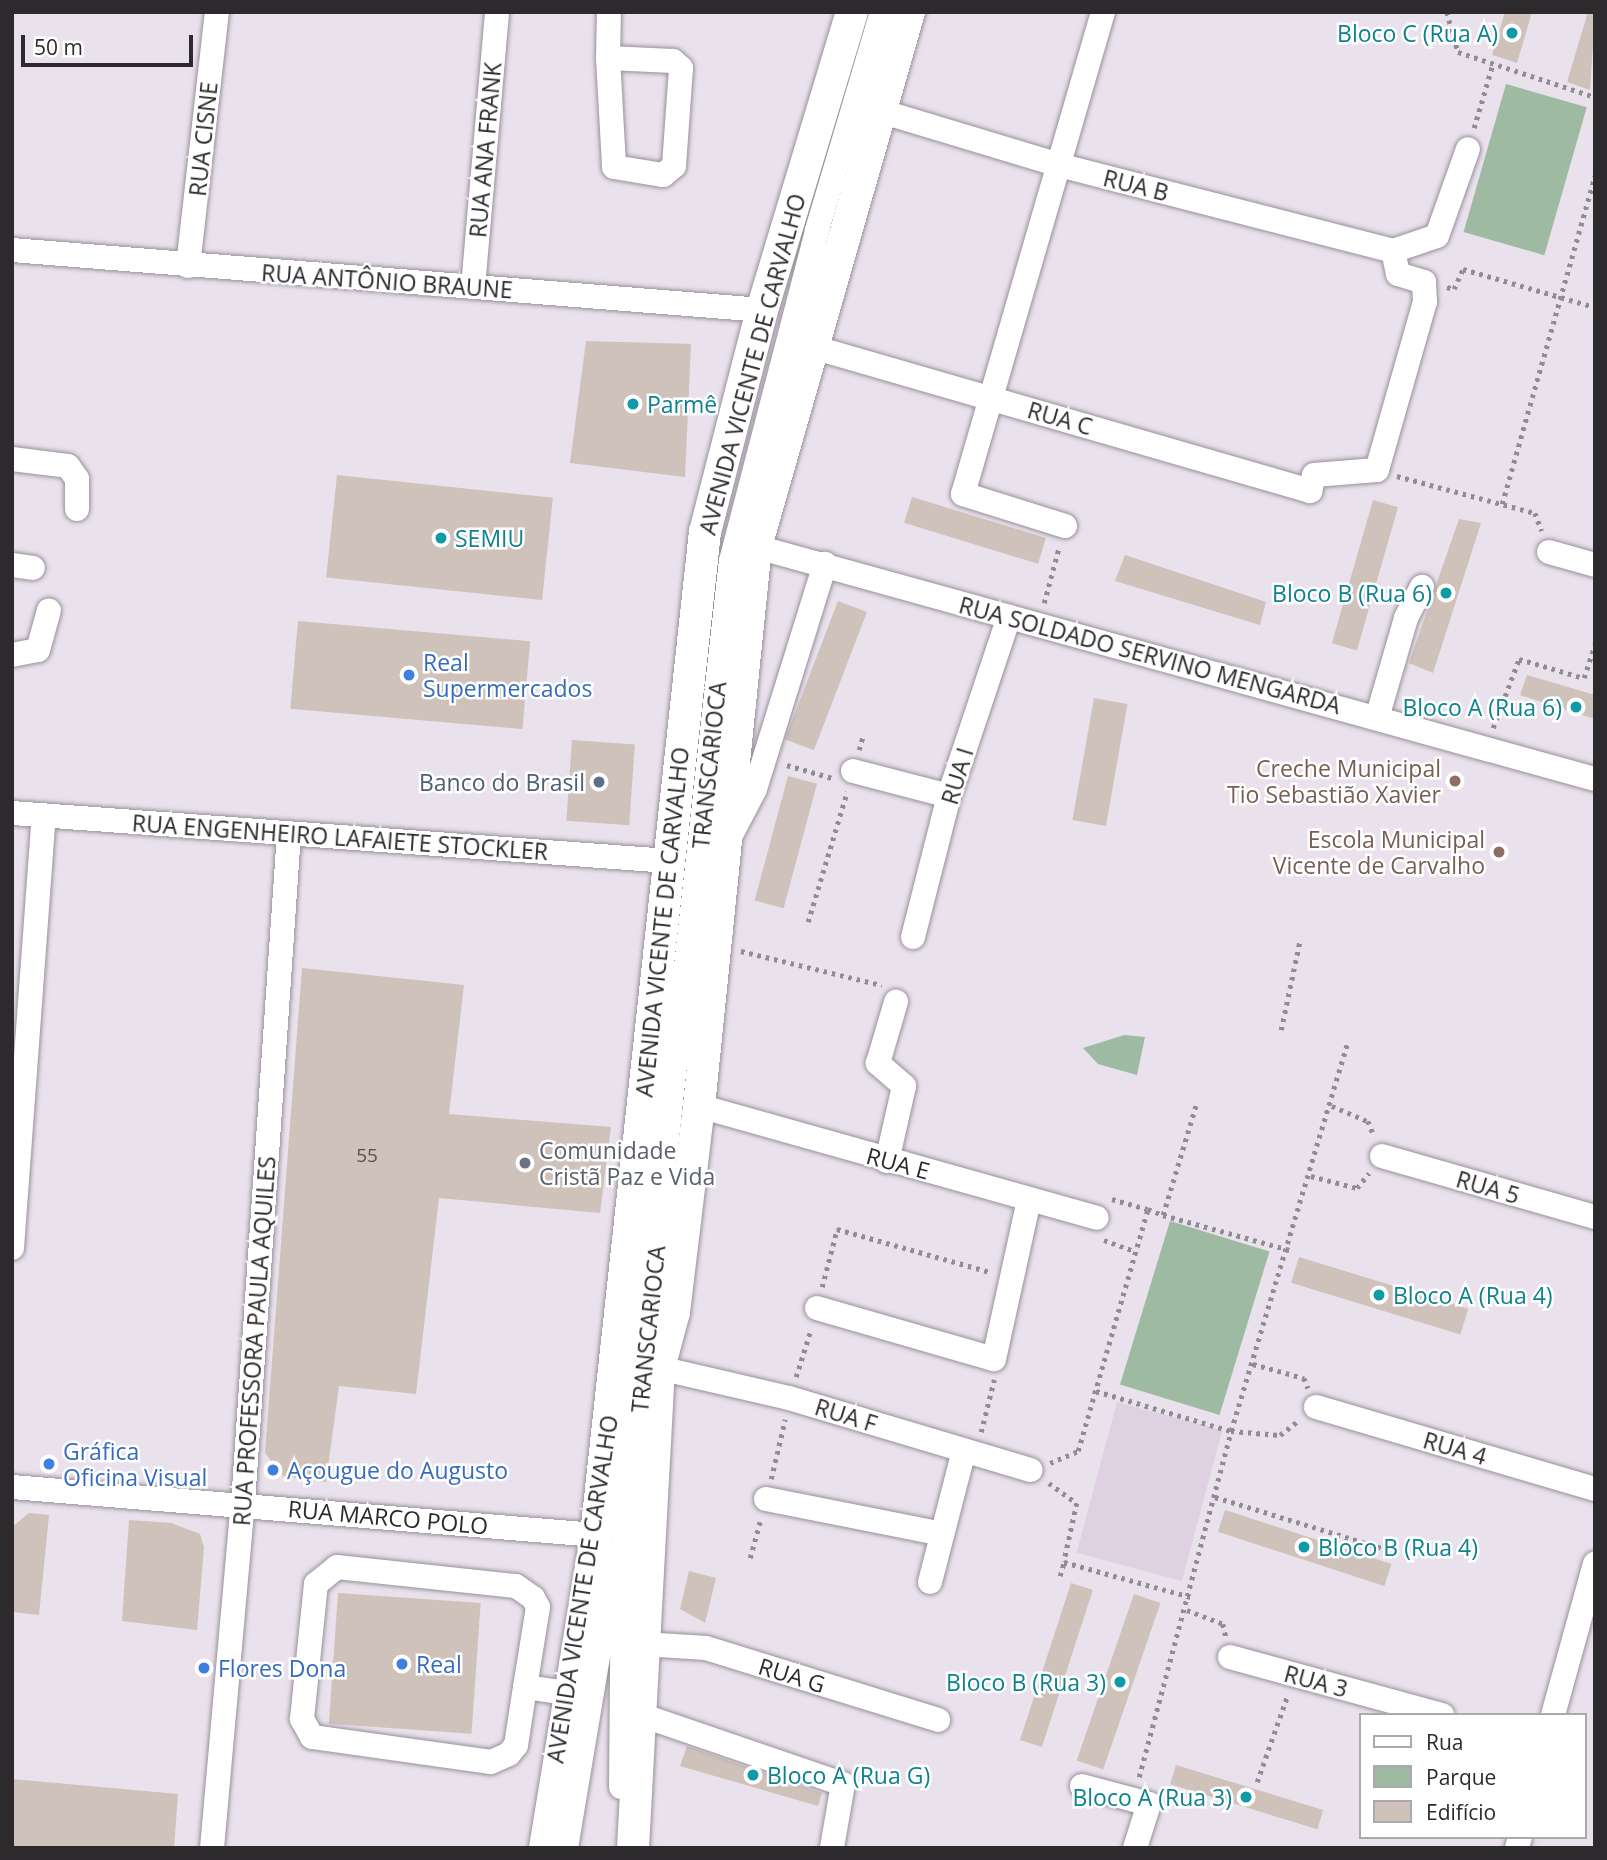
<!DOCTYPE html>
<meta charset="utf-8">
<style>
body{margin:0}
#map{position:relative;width:1607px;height:1860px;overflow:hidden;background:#e9e1ec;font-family:"Open Sans",sans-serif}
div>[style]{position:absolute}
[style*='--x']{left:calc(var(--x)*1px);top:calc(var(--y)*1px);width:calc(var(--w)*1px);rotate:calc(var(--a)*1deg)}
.built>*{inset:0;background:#ded1e2;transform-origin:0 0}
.green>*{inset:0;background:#9ebaa2;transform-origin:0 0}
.building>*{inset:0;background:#cec2bb;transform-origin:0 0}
.path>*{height:4.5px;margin-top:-2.25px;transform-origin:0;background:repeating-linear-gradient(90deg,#918b93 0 3.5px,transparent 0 8.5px)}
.roads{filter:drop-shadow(0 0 2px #98909a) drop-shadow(0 0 2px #98909a)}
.minor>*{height:24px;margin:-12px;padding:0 12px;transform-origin:12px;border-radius:12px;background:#fff}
.major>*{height:32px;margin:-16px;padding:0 16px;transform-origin:16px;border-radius:16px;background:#fff}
.dots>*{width:19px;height:19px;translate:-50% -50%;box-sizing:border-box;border:4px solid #fff;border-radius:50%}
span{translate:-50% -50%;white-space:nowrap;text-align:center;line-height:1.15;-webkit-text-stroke:5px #fff;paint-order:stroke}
.number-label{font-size:19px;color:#555051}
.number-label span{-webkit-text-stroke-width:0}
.culture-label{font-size:23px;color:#0d838f}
.right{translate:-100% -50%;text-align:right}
.left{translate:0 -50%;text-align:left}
.street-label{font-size:23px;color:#2d2a2e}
.shop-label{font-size:23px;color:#366cbe}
.education-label{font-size:23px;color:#785e54}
.service-label{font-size:23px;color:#4e5e75}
.worship-label{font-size:23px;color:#5b616d}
.frame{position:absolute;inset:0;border:14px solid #2d2a2e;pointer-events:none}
.legend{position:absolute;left:1359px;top:1713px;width:228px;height:126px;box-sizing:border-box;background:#fff;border:2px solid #abaaab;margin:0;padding:9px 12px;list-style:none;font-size:21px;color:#2d2a2e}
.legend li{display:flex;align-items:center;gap:14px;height:35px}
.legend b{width:35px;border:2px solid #abaaab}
.scale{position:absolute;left:21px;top:35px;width:172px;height:32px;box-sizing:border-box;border:4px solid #2d2a2e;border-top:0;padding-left:9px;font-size:21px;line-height:24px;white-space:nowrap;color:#2d2a2e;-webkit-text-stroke:5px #fff;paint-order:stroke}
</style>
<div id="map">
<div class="built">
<div style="left:1117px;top:1402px;width:109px;height:156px;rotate:15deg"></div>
</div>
<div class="green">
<div style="left:1506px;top:84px;width:84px;height:154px;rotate:16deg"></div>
<div style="clip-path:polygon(1124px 1035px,1145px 1037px,1137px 1075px,1098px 1064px,1083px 1048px)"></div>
<div style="left:1170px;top:1221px;width:104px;height:171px;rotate:17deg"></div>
</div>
<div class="building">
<div style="clip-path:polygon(1505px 12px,1532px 12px,1517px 63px,1492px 55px)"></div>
<div style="clip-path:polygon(1588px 12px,1595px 12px,1590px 90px,1567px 82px)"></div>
<div style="clip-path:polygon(586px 341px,691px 344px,685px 477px,570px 463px)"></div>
<div style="left:337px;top:475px;width:217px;height:103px;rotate:6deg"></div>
<div style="left:912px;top:497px;width:140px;height:27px;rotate:17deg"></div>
<div style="left:1373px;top:500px;width:26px;height:149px;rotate:16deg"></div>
<div style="clip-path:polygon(1459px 519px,1481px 523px,1433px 673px,1409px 663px)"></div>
<div style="clip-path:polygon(1125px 555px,1266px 602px,1260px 625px,1115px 581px)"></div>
<div style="left:838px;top:601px;width:31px;height:148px;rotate:21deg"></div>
<div style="left:298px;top:621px;width:233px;height:88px;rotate:5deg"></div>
<div style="clip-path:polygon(1527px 675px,1595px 695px,1595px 719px,1520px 695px)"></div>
<div style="left:1094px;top:698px;width:34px;height:124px;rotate:10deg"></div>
<div style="left:572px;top:740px;width:63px;height:81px;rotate:4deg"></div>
<div style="left:788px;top:776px;width:30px;height:129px;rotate:15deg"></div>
<div style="clip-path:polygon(302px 968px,464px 985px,449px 1114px,611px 1127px,600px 1213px,439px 1198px,416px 1394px,339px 1386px,326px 1482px,283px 1476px,265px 1453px)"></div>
<div style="left:1299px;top:1257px;width:177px;height:27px;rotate:17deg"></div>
<div style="left:1225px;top:1510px;width:175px;height:23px;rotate:18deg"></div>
<div style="clip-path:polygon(29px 1513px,49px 1515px,39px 1615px,12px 1612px,12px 1527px)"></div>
<div style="clip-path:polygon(129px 1520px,171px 1523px,200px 1534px,204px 1547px,197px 1630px,122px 1621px)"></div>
<div style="clip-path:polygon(689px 1571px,716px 1578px,705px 1623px,680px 1609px)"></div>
<div style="left:1071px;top:1583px;width:23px;height:165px;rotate:18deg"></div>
<div style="left:338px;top:1593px;width:143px;height:131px;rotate:4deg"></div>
<div style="left:1134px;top:1594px;width:28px;height:176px;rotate:19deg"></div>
<div style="clip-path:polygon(687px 1746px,822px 1793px,818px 1806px,680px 1766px)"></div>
<div style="left:1176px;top:1765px;width:154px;height:20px;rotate:17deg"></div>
<div style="clip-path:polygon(12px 1779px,178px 1794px,174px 1848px,12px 1848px)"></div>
</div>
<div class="path">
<div style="--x:1447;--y:12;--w:41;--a:74.6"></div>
<div style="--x:1458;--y:52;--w:144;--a:18.2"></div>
<div style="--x:1474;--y:128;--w:68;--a:-73.7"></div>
<div style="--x:1447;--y:287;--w:7;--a:16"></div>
<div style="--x:1454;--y:289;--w:22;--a:-66"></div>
<div style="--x:1463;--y:269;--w:137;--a:16.1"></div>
<div style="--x:1397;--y:476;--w:143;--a:15"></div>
<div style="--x:1535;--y:513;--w:19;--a:69"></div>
<div style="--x:1502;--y:504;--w:341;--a:-74.2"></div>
<div style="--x:1044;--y:603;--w:58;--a:-75"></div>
<div style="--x:1493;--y:728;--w:74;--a:-69.4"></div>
<div style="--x:1519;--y:659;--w:68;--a:16.3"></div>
<div style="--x:1584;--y:678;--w:36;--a:-72"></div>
<div style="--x:859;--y:750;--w:15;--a:-74"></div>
<div style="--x:787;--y:765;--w:47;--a:16.1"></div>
<div style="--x:808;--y:922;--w:136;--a:-73.3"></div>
<div style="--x:741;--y:951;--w:145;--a:13.6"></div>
<div style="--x:1281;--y:1030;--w:92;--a:-78.1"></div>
<div style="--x:1332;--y:1106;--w:39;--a:23"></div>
<div style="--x:1368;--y:1121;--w:16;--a:68"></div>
<div style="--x:1311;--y:1176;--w:48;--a:14.6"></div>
<div style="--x:1357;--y:1188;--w:19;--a:-51"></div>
<div style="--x:1112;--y:1199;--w:37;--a:16"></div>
<div style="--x:1163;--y:1215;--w:132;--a:15.4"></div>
<div style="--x:1104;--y:1240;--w:33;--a:20"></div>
<div style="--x:822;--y:1287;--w:60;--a:-75.5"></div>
<div style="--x:837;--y:1229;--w:159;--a:15.7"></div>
<div style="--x:1253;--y:1364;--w:53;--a:15.4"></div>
<div style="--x:1304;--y:1378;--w:11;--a:68"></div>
<div style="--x:796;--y:1377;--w:50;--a:-72.6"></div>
<div style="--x:1096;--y:1391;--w:141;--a:16.5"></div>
<div style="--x:1231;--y:1431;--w:49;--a:4.7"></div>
<div style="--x:1280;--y:1435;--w:23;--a:-38"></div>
<div style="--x:981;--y:1432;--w:54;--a:-76"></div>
<div style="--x:1050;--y:1463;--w:30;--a:-23"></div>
<div style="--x:1078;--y:1451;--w:252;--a:-73.9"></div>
<div style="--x:1148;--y:1209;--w:16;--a:22"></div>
<div style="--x:1163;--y:1215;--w:118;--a:-73.3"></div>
<div style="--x:771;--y:1479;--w:61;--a:-76.7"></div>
<div style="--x:1049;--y:1483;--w:34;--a:36"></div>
<div style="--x:1077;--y:1503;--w:60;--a:102.4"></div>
<div style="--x:1064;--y:1562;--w:132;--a:15.4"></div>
<div style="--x:1215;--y:1497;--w:185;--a:17"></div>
<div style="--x:750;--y:1558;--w:41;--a:-74.6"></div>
<div style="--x:1060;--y:1576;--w:15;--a:-74"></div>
<div style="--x:1187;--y:1610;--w:39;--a:21"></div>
<div style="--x:1223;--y:1624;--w:13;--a:77"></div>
<div style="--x:1139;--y:1777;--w:358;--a:-75.1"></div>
<div style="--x:1231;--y:1431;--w:403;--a:-73.3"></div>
<div style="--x:1257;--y:1782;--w:93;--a:-70.6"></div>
</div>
<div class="roads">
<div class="minor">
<div style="--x:608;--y:58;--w:109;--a:86.8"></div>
<div style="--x:614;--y:167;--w:50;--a:9.3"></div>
<div style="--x:663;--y:175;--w:14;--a:-39"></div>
<div style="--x:674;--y:166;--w:98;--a:-85.9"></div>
<div style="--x:681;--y:68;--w:11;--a:-139"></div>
<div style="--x:673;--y:61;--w:65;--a:-177.4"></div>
<div style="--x:608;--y:58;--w:46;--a:-88.8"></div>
<div style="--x:880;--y:111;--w:183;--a:16.8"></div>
<div style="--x:1055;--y:164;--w:349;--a:14.4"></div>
<div style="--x:12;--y:250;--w:752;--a:4.57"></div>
<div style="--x:1393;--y:251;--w:46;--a:-18.8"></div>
<div style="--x:1437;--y:236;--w:92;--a:-70.4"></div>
<div style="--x:188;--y:266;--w:256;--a:-83.5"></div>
<div style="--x:473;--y:287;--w:276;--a:-85"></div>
<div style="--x:809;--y:346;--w:522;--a:16.14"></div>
<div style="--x:1310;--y:491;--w:16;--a:-76"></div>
<div style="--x:1314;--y:475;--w:63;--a:-4.5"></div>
<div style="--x:1377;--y:470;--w:175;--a:-74.1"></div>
<div style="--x:1425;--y:302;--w:20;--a:-93"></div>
<div style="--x:1424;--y:282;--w:27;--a:-163"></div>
<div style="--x:1398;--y:274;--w:24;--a:-102"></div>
<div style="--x:12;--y:459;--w:56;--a:7.1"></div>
<div style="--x:68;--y:466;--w:16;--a:55"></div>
<div style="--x:77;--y:479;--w:30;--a:90"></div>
<div style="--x:1065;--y:526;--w:107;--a:-162.6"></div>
<div style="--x:963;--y:494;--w:502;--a:-73.8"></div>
<div style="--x:739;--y:542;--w:888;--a:15.48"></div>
<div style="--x:1549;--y:552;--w:48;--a:15.8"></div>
<div style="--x:12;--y:565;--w:21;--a:8"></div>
<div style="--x:12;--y:655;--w:26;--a:-11"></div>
<div style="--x:38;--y:650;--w:41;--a:-74.6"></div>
<div style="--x:1377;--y:718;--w:104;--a:-73.8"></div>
<div style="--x:1406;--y:618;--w:35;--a:-63"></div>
<div style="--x:853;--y:771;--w:99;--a:14.6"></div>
<div style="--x:12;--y:813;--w:658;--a:4.18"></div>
<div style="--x:730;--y:837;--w:54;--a:-62.5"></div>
<div style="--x:755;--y:789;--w:236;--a:-72.7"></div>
<div style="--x:913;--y:937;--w:146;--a:-75.7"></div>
<div style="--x:949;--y:796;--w:189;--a:-71.5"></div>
<div style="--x:699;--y:1106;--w:413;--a:15.7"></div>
<div style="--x:1382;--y:1156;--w:222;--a:16"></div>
<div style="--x:887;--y:1161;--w:77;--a:-77.2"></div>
<div style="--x:904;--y:1086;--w:35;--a:-139"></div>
<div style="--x:878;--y:1063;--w:64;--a:-73.6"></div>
<div style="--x:12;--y:1248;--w:433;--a:-85.8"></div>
<div style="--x:817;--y:1308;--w:184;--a:16.1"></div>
<div style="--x:994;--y:1359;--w:163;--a:-77.6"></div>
<div style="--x:659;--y:1368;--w:133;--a:13"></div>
<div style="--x:789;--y:1398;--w:252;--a:16.6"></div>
<div style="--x:1316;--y:1407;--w:291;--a:16.4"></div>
<div style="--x:12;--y:1487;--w:586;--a:4.7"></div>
<div style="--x:766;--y:1499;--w:179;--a:11.2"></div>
<div style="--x:337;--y:1567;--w:180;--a:6.1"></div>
<div style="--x:516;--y:1586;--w:21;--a:35"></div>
<div style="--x:533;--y:1598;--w:10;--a:61"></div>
<div style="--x:538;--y:1607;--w:81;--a:99.2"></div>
<div style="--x:525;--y:1687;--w:59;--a:98.8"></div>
<div style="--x:516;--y:1745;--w:11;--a:128"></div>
<div style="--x:509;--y:1754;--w:20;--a:156"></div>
<div style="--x:491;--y:1762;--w:181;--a:-172"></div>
<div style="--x:312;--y:1737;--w:21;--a:-119"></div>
<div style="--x:302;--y:1719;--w:136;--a:-84.1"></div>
<div style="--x:316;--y:1584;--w:27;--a:-39"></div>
<div style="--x:930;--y:1582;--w:135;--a:-75.5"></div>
<div style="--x:643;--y:1644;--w:63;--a:3.6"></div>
<div style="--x:706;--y:1648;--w:243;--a:17.2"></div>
<div style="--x:1230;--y:1657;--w:220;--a:15.3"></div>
<div style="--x:525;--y:1687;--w:42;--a:8.1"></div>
<div style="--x:641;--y:1715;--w:213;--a:18.9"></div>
<div style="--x:843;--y:1784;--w:65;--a:99.8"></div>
<div style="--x:1553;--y:1715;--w:157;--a:-74.5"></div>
<div style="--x:1082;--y:1786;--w:69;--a:15"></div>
<div style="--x:1149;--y:1804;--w:46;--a:107.7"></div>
<div style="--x:621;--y:1787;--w:253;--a:-89.5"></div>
<div style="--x:623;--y:1534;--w:979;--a:-83.67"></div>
<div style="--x:731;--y:561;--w:342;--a:-75.4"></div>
<div style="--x:817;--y:230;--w:227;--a:-73.4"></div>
<div style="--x:212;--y:1848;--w:346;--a:-84.9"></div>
<div style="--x:243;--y:1503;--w:671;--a:-86.07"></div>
<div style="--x:566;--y:1848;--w:297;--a:-80.5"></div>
<div style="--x:1517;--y:1848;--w:11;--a:-75"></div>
</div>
<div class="major">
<div style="--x:545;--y:1848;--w:317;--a:-80.7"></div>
<div style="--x:596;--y:1535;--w:1009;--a:-83.8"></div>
<div style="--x:705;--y:532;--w:229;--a:-75.6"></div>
<div style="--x:762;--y:310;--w:311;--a:-73.2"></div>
<div style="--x:633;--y:1848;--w:481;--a:-86.9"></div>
<div style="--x:659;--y:1368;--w:58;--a:-75"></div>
<div style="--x:674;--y:1312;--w:208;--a:-83.1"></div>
<div style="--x:699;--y:1106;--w:563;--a:-84.19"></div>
<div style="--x:756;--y:546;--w:555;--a:-74.01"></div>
</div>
</div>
<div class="dots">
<div style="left:1512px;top:33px;background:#0f9aa8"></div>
<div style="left:633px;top:404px;background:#0f9aa8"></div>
<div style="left:441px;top:538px;background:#0f9aa8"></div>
<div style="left:1446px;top:593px;background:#0f9aa8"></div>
<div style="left:409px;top:675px;background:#3f7fe0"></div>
<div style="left:1576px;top:707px;background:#0f9aa8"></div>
<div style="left:1455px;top:781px;background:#8d6e63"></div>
<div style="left:599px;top:782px;background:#5c6f8a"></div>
<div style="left:1499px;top:852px;background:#8d6e63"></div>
<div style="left:525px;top:1163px;background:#6b7280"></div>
<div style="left:1379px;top:1295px;background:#0f9aa8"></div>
<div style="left:49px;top:1464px;background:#3f7fe0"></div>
<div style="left:273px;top:1470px;background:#3f7fe0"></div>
<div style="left:1304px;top:1547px;background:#0f9aa8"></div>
<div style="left:402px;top:1664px;background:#3f7fe0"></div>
<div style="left:204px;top:1668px;background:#3f7fe0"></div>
<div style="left:1120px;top:1682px;background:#0f9aa8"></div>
<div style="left:753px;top:1775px;background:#0f9aa8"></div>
<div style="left:1246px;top:1797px;background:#0f9aa8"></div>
</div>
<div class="number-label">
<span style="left:367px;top:1156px">55</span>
</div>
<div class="culture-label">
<span class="right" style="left:1498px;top:33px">Bloco C (Rua A)</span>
<span class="left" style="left:647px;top:404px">Parmê</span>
<span class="left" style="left:455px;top:538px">SEMIU</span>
<span class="right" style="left:1432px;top:593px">Bloco B (Rua 6)</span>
<span class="right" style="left:1562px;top:707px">Bloco A (Rua 6)</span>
<span class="left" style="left:1393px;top:1295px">Bloco A (Rua 4)</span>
<span class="left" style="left:1318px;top:1547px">Bloco B (Rua 4)</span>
<span class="right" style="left:1106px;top:1682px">Bloco B (Rua 3)</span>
<span class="left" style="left:767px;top:1775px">Bloco A (Rua G)</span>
<span class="right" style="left:1232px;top:1797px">Bloco A (Rua 3)</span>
</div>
<div class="street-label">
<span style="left:203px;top:139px;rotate:-84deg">RUA CISNE</span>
<span style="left:485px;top:150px;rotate:-85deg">RUA ANA FRANK</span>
<span style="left:1136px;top:185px;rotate:14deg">RUA B</span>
<span style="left:387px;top:281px;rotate:4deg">RUA ANTÔNIO BRAUNE</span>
<span style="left:752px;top:364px;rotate:-75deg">AVENIDA VICENTE DE CARVALHO</span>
<span style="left:1060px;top:418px;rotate:16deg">RUA C</span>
<span style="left:1150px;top:655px;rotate:15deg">RUA SOLDADO SERVINO MENGARDA</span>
<span style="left:709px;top:765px;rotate:-84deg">TRANSCARIOCA</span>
<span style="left:957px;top:776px;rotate:-73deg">RUA I</span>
<span style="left:340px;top:837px;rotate:4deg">RUA ENGENHEIRO LAFAIETE STOCKLER</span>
<span style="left:662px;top:922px;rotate:-84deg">AVENIDA VICENTE DE CARVALHO</span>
<span style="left:898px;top:1163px;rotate:15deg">RUA E</span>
<span style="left:1488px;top:1187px;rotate:16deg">RUA 5</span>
<span style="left:648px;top:1329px;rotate:-84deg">TRANSCARIOCA</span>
<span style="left:254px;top:1341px;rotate:-86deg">RUA PROFESSORA PAULA AQUILES</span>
<span style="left:846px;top:1415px;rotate:17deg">RUA F</span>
<span style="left:1455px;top:1448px;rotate:16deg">RUA 4</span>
<span style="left:388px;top:1517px;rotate:5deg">RUA MARCO POLO</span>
<span style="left:582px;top:1589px;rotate:-81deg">AVENIDA VICENTE DE CARVALHO</span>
<span style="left:792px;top:1675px;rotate:17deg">RUA G</span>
<span style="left:1316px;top:1681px;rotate:15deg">RUA 3</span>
</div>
<div class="shop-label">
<span class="left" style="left:423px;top:675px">Real<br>Supermercados</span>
<span class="left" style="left:63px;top:1464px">Gráfica<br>Oficina Visual</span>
<span class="left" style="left:287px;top:1470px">Açougue do Augusto</span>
<span class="left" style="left:416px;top:1664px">Real</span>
<span class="left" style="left:218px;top:1668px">Flores Dona</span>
</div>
<div class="education-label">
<span class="right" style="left:1441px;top:781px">Creche Municipal<br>Tio Sebastião Xavier</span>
<span class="right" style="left:1485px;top:852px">Escola Municipal<br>Vicente de Carvalho</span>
</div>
<div class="service-label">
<span class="right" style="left:585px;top:782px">Banco do Brasil</span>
</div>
<div class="worship-label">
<span class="left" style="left:539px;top:1163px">Comunidade<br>Cristã Paz e Vida</span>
</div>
<div class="frame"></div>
<ul class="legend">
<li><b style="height:9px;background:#fff"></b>Rua</li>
<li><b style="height:19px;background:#9ebaa2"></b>Parque</li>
<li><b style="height:19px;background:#cec2bb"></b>Edifício</li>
</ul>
<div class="scale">50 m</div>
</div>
